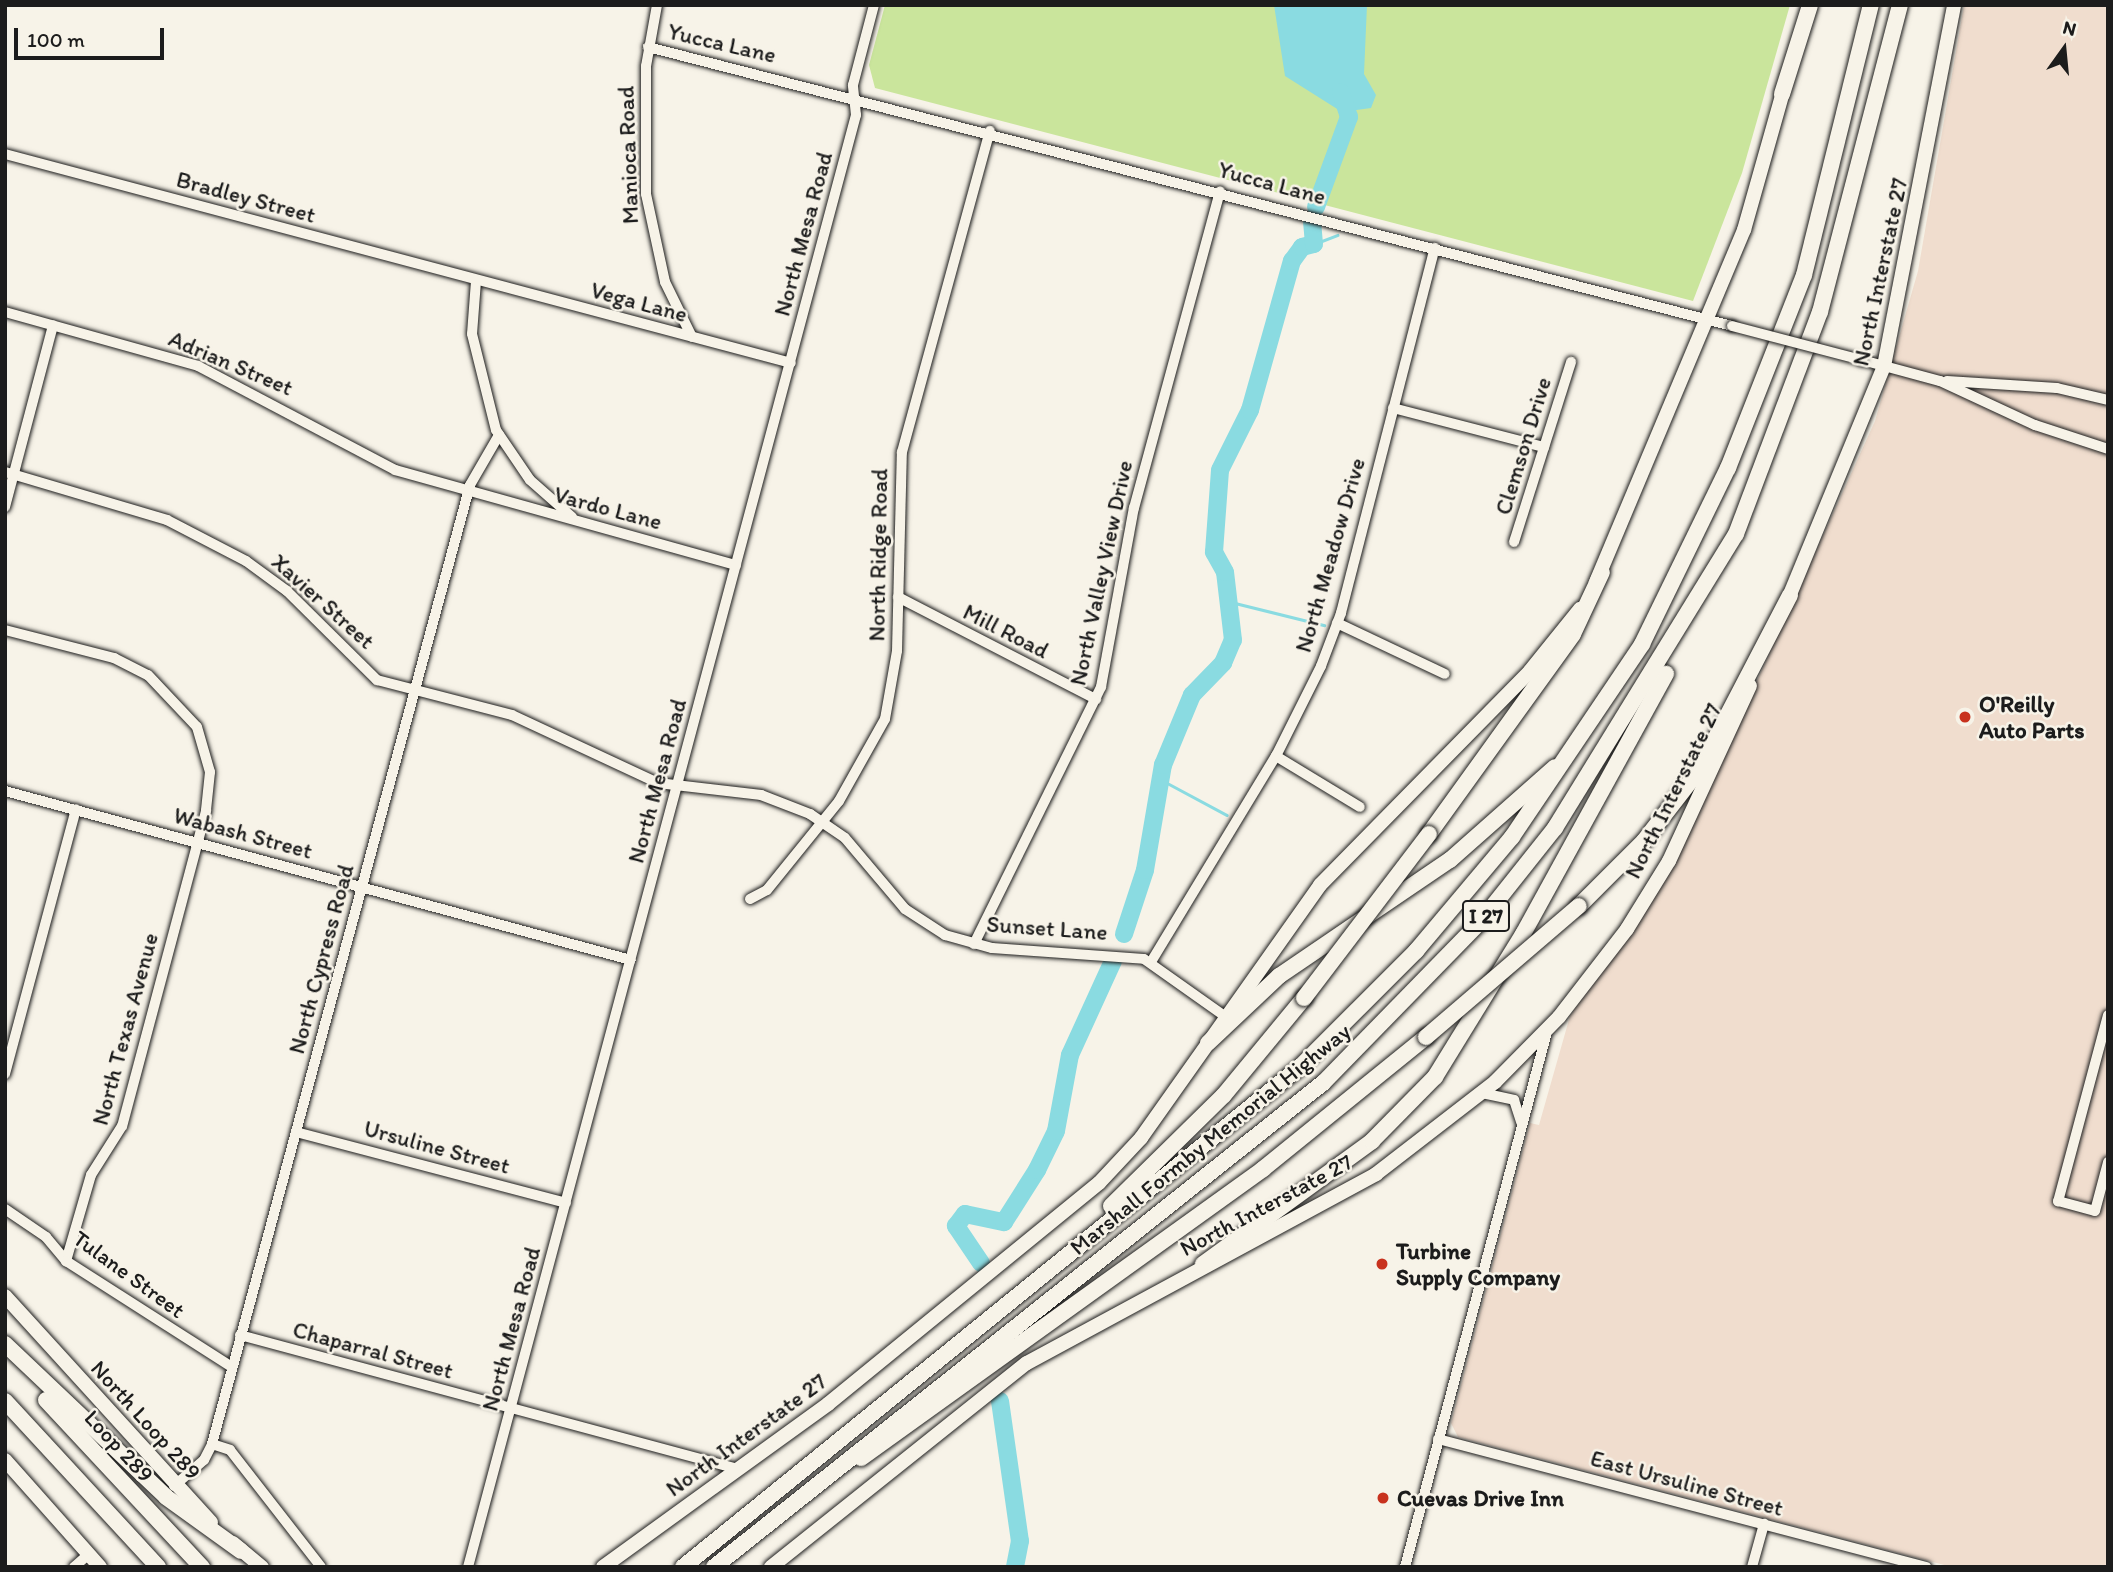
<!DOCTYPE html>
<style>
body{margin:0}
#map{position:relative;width:2113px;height:1572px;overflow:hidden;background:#f7f3e8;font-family:Itim,sans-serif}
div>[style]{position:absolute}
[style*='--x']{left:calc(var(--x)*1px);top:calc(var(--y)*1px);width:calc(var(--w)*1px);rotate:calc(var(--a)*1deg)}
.built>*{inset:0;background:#f0ddce}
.green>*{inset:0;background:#cae59c}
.water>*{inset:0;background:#8adbe1}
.stream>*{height:2.5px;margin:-1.25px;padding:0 1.25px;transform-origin:1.25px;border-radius:1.25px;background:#8adbe1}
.river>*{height:18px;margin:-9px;padding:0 9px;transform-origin:9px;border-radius:9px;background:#8adbe1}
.roads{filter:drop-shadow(0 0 2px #1c1c1c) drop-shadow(0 0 2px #1c1c1c)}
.minor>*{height:10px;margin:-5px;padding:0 5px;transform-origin:5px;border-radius:5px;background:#f7f3e8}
.major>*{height:14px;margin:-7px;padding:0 7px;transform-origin:7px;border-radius:7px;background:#f7f3e8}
.highway>*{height:16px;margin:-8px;padding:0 8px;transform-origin:8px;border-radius:8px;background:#f7f3e8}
.bridges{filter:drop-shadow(0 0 2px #1c1c1c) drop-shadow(0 0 2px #1c1c1c)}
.minor-bridge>*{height:10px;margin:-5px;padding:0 5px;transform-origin:5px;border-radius:5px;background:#f7f3e8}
.highway-bridge>*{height:16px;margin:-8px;padding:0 8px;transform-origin:8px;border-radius:8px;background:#f7f3e8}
.dots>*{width:19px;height:19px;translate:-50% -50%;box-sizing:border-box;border:4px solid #f7f3e8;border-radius:50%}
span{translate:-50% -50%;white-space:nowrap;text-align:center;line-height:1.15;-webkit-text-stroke:5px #f7f3e8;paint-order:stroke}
.shield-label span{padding:2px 5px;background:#f7f3e8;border:2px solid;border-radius:5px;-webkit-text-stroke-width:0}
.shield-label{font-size:21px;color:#1c1c1c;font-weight:700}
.street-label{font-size:23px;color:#1c1c1c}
.poi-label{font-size:23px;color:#1c1c1c;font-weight:700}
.left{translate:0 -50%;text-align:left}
.frame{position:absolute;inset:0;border:7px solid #1c1c1c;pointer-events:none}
.north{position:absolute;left:2029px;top:14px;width:70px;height:70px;-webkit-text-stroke:5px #f7f3e8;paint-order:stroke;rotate:15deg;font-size:19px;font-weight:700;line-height:28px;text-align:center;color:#1c1c1c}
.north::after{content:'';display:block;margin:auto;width:24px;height:32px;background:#1c1c1c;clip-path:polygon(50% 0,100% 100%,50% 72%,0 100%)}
.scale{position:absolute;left:14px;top:28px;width:150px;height:32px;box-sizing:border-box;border:4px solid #1c1c1c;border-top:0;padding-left:9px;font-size:21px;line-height:24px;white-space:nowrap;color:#1c1c1c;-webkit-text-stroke:5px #f7f3e8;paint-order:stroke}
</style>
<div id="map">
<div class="built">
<div style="clip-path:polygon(1964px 5px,2108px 5px,2108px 1567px,1952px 1567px,1458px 1437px,1451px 1423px,1530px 1123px,1539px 1125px,1570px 1016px,1676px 859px,1875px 421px,1918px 271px)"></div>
</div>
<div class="green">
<div style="clip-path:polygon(885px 5px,1790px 5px,1742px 173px,1693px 301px,875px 88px,869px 65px)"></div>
</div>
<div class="water">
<div style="clip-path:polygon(1274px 5px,1367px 5px,1364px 74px,1376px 95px,1371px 108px,1342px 112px,1285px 76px)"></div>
</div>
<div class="stream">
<div style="--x:1314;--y:244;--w:25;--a:-21"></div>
<div style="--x:1231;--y:602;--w:96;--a:13.9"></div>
<div style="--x:1158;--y:778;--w:78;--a:28.2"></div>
</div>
<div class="river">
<div style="--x:1316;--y:207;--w:96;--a:-69.9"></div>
<div style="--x:1349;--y:117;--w:26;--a:-108"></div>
<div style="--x:1124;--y:934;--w:67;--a:-71.8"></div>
<div style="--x:1145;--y:870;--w:107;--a:-80.3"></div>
<div style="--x:1163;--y:765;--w:76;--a:-67.5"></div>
<div style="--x:1192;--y:695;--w:45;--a:-45.9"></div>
<div style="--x:1223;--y:663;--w:25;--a:-67"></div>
<div style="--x:1233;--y:640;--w:68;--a:-96.7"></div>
<div style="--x:1225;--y:572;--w:23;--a:-119"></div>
<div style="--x:1214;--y:552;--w:82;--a:-85.8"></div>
<div style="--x:1220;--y:470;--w:67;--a:-63.4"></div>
<div style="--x:1250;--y:410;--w:155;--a:-74.3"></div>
<div style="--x:1292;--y:261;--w:17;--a:-54"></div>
<div style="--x:1302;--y:247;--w:12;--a:-14"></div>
<div style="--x:1314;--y:244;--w:22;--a:-95"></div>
<div style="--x:981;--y:1263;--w:45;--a:-124"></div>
<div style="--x:956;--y:1226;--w:15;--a:-53"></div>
<div style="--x:965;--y:1214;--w:40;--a:12"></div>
<div style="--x:1004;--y:1222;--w:62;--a:-57.6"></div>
<div style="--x:1037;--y:1170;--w:43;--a:-64"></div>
<div style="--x:1056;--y:1131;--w:77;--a:-79.6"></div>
<div style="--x:1070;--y:1055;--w:103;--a:-65.4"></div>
<div style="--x:1000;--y:1401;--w:141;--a:81.9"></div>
<div style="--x:1020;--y:1541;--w:26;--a:101"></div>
</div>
<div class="roads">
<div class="minor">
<div style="--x:657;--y:5;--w:62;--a:100.2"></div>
<div style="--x:646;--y:66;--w:128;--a:90"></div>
<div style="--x:646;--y:194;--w:90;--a:77.8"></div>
<div style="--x:665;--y:282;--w:61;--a:63.9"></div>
<div style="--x:648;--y:47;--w:1119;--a:14.43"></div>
<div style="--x:5;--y:154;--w:813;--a:14.89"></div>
<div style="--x:476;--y:281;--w:53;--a:94.3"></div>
<div style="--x:472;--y:334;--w:99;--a:76"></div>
<div style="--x:496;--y:430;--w:60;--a:55.8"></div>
<div style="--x:530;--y:480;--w:56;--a:41.4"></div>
<div style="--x:5;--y:312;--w:200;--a:15.6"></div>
<div style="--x:198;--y:366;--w:223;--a:27.8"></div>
<div style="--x:395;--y:470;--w:354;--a:15.6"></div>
<div style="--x:1862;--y:360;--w:81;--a:15.1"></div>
<div style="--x:1940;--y:381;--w:105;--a:24.9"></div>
<div style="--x:2035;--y:425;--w:77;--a:18.2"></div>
<div style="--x:1947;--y:381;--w:110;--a:3.6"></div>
<div style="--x:2057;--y:388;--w:52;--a:13.2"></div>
<div style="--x:1393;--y:408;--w:156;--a:14.5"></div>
<div style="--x:5;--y:472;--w:169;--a:16.5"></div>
<div style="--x:167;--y:520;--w:89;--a:27.4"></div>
<div style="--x:246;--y:561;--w:51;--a:36.2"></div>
<div style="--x:287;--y:591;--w:127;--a:44.7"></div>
<div style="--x:377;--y:680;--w:139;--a:14.5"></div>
<div style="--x:512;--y:715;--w:161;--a:25"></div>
<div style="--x:658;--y:783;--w:104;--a:6.6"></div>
<div style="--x:761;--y:795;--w:53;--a:21.2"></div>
<div style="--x:810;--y:814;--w:42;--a:34.4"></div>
<div style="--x:845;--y:838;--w:93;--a:49.8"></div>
<div style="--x:905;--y:909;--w:48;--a:33"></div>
<div style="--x:945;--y:935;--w:49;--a:15.5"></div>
<div style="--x:992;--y:948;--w:152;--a:4.1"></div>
<div style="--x:1144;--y:959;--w:100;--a:35.3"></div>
<div style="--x:5;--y:507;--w:188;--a:-75.2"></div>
<div style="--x:1514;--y:542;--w:189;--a:-72.4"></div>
<div style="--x:898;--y:597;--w:223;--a:27.3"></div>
<div style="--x:1337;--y:623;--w:119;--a:25.3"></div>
<div style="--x:5;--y:630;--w:113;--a:14.4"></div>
<div style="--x:114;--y:658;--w:38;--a:27"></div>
<div style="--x:148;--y:675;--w:71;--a:46.7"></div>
<div style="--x:197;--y:727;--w:47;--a:73.9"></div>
<div style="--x:210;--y:772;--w:39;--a:96"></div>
<div style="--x:206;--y:811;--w:326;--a:104.9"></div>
<div style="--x:122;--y:1126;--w:58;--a:122.3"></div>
<div style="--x:91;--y:1175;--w:90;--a:106.2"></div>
<div style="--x:1276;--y:756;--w:98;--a:31.3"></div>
<div style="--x:5;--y:791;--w:648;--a:15.11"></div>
<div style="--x:750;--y:899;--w:19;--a:-28"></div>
<div style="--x:767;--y:890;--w:114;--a:-51"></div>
<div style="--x:839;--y:801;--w:94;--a:-60.7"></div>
<div style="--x:885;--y:719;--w:69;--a:-80"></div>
<div style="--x:897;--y:651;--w:199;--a:-88.6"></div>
<div style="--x:902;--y:452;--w:333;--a:-74.7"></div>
<div style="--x:974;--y:944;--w:287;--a:-63.7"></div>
<div style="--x:1101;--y:687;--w:182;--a:-79.6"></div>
<div style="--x:1134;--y:508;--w:328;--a:-74.8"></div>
<div style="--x:1151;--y:962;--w:241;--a:-58.8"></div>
<div style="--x:1276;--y:756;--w:101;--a:-63.4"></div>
<div style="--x:1321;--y:666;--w:57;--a:-69.3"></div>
<div style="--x:1341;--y:613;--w:377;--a:-75.6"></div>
<div style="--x:2108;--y:1015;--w:193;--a:105"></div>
<div style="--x:2058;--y:1201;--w:38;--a:15"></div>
<div style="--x:2095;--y:1211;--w:51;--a:-75.1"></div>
<div style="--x:5;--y:1074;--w:274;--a:-75"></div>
<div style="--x:1482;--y:1093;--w:33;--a:12"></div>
<div style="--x:1514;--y:1100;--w:23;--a:72"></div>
<div style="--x:296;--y:1132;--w:279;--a:14.7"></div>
<div style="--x:5;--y:1209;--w:50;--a:34.3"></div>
<div style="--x:46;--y:1237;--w:31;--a:50"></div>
<div style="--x:66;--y:1261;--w:197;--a:32.6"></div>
<div style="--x:240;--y:1335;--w:516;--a:15.06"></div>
<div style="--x:1438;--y:1439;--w:505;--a:14.7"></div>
<div style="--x:212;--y:1444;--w:19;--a:18"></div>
<div style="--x:230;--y:1450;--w:148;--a:52.1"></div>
<div style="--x:174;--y:1486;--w:40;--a:-41"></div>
<div style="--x:204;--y:1460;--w:18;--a:-63"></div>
<div style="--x:212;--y:1444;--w:993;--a:-74.94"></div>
<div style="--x:470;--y:485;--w:58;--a:-59.9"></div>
<div style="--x:74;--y:1567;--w:20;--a:-41"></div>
<div style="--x:468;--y:1567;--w:1503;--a:-75.04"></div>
<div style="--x:856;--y:115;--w:30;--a:-96"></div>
<div style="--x:853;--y:85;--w:83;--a:-75.3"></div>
<div style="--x:1405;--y:1567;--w:554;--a:-75.14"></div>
<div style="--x:1752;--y:1567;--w:45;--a:-74.4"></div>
</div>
<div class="major">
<div style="--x:1596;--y:582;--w:382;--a:-67.2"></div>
<div style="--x:1744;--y:230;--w:151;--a:-74.2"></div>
<div style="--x:1786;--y:604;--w:257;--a:-67.6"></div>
<div style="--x:1884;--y:366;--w:368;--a:-79"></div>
<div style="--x:5;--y:1296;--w:306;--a:47.7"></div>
<div style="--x:5;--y:1460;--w:143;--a:48.4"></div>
<div style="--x:233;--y:1543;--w:38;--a:40"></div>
<div style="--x:603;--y:1567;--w:278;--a:-35.9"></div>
<div style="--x:828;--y:1404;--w:350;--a:-39.2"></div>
<div style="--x:1099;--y:1183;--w:62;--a:-47"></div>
<div style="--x:1141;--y:1138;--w:310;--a:-54.7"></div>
<div style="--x:1320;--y:885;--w:300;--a:-45.5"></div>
<div style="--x:1530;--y:671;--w:80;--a:-51.1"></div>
<div style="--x:771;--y:1567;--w:327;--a:-38.6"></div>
<div style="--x:1027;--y:1363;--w:397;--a:-28.4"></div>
<div style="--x:1376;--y:1174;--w:150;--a:-37.7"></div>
<div style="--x:1495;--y:1082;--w:91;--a:-45.4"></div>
<div style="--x:1559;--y:1017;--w:111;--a:-52.3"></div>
<div style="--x:1627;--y:929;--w:80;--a:-58.3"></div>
<div style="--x:1669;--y:861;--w:193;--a:-65.2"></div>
</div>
<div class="highway">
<div style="--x:1782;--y:94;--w:93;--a:-72.5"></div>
<div style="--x:1429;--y:834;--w:246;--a:-54.2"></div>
<div style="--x:1573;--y:634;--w:68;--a:-64.9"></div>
<div style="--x:1579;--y:906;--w:92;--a:-45"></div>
<div style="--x:1644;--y:841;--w:90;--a:-52.2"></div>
<div style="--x:1699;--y:770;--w:197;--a:-62.5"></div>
<div style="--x:1208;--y:1043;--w:98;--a:-43.3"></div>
<div style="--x:1279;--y:976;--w:207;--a:-34.2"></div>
<div style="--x:1450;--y:860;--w:140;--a:-41.5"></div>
<div style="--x:1111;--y:1206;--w:158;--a:-44.5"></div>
<div style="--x:1224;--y:1095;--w:126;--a:-50.5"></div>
<div style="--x:1203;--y:1264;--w:209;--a:-36"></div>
<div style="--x:1372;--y:1141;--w:90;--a:-45.5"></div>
<div style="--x:1435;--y:1077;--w:168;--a:-58.4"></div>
<div style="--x:1523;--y:934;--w:297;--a:-61.2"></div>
<div style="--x:5;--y:1344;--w:222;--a:43.5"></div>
<div style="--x:166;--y:1497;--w:92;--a:35.8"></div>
<div style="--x:46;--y:1400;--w:229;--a:47"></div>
<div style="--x:5;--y:1401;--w:226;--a:47.3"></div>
<div style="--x:861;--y:1458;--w:495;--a:-35.7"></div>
<div style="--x:1263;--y:1169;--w:210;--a:-39"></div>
<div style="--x:683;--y:1567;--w:796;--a:-39.03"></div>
<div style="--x:1301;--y:1066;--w:163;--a:-45"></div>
<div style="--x:1416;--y:951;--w:149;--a:-49.9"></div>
<div style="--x:1512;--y:837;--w:233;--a:-56"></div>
<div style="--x:1642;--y:644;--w:196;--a:-64"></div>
<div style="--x:1728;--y:468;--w:207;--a:-68.5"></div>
<div style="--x:1804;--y:275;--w:278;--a:-76.1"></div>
<div style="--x:714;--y:1567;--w:778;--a:-38.48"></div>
<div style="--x:1323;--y:1083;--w:226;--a:-45.7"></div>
<div style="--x:1481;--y:921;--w:119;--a:-51.5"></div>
<div style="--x:1555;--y:828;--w:345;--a:-58.4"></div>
<div style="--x:1736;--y:534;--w:237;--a:-69.3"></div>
<div style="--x:1820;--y:312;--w:317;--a:-75.4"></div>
</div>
</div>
<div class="bridges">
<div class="minor-bridge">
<div style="--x:1732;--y:326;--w:134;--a:14.7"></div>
</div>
<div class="highway-bridge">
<div style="--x:1304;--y:998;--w:206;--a:-52.7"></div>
<div style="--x:1426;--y:1037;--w:201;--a:-40.6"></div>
</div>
</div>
<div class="dots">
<div style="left:1965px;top:717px;background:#c8321e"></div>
<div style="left:1382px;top:1264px;background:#c8321e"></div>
<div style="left:1383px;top:1498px;background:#c8321e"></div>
</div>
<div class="shield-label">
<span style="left:1486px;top:916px">I 27</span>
</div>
<div class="street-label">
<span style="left:722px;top:43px;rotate:13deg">Yucca Lane</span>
<span style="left:628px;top:155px;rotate:-92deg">Manioca Road</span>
<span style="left:1272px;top:183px;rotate:15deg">Yucca Lane</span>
<span style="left:246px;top:197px;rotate:15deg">Bradley Street</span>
<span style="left:803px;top:234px;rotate:-75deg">North Mesa Road</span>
<span style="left:1880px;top:272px;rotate:-78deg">North Interstate 27</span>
<span style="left:639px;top:302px;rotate:15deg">Vega Lane</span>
<span style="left:231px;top:363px;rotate:23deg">Adrian Street</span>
<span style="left:1523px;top:446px;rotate:-73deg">Clemson Drive</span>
<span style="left:608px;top:508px;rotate:15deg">Vardo Lane</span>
<span style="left:878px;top:555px;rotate:-89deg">North Ridge Road</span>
<span style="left:1330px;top:555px;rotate:-74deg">North Meadow Drive</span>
<span style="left:1101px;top:573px;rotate:-78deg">North Valley View Drive</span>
<span style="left:323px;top:601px;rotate:42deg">Xavier Street</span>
<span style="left:1006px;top:631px;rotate:27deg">Mill Road</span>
<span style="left:657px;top:781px;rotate:-75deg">North Mesa Road</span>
<span style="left:1673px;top:791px;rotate:-64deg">North Interstate 27</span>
<span style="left:243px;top:833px;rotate:15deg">Wabash Street</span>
<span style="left:1047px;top:928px;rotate:4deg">Sunset Lane</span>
<span style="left:321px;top:959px;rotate:-75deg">North Cypress Road</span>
<span style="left:125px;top:1029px;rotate:-75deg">North Texas Avenue</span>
<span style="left:1210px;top:1139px;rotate:-39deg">Marshall Formby Memorial Highway</span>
<span style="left:437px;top:1147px;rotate:15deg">Ursuline Street</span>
<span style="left:1266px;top:1205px;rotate:-28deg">North Interstate 27</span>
<span style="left:129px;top:1274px;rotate:36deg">Tulane Street</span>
<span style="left:511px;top:1329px;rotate:-75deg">North Mesa Road</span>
<span style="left:373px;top:1350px;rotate:15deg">Chaparral Street</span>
<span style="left:146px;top:1420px;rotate:48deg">North Loop 289</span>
<span style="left:746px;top:1435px;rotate:-36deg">North Interstate 27</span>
<span style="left:119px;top:1446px;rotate:47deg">Loop 289</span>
<span style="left:1687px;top:1483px;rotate:15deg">East Ursuline Street</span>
</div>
<div class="poi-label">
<span class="left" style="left:1979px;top:717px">O'Reilly<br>Auto Parts</span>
<span class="left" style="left:1396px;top:1264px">Turbine<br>Supply Company</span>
<span class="left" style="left:1397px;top:1498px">Cuevas Drive Inn</span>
</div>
<div class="frame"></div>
<div class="north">N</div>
<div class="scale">100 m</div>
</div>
